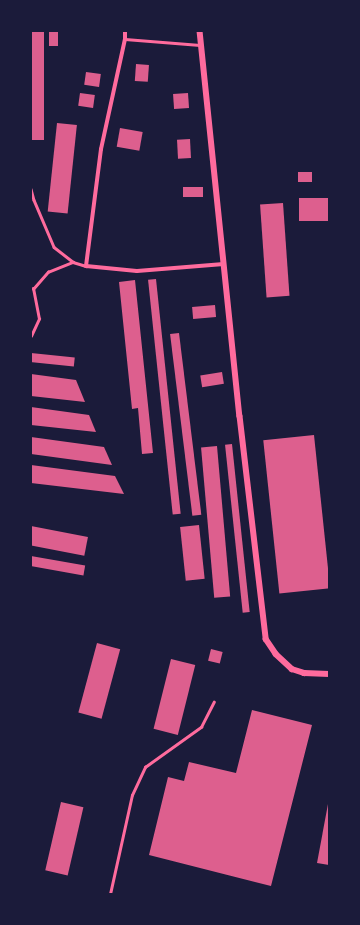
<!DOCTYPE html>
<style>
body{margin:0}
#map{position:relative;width:360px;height:925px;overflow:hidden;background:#1b1b3a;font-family:Mulish,sans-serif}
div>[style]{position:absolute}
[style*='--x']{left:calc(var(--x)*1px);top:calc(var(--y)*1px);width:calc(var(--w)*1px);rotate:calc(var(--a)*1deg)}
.building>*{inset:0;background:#dd5f8e;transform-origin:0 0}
.service>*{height:2.5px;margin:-1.25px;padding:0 1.25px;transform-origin:1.25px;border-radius:1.25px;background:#ff6b9d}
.minor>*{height:4px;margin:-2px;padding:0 2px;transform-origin:2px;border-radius:2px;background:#ff6b9d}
.tertiary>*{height:5.5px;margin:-2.75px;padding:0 2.75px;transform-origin:2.75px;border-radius:2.75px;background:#ff6b9d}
span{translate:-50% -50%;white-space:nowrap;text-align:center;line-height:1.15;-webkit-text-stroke:4px #1b1b3a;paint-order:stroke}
.frame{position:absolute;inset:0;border:32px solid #1b1b3a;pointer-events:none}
</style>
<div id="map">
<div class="building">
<div style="left:31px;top:31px;width:13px;height:109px"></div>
<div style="left:49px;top:31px;width:9px;height:15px"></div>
<div style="left:136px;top:64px;width:13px;height:17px;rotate:4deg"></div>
<div style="left:86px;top:72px;width:15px;height:13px;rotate:8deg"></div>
<div style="left:80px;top:93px;width:15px;height:13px;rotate:8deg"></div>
<div style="left:188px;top:93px;width:15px;height:15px;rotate:86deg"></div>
<div style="left:57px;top:123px;width:20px;height:89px;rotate:6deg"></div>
<div style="left:120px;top:128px;width:23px;height:19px;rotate:10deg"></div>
<div style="left:190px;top:139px;width:19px;height:13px;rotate:87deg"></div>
<div style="left:312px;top:172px;width:10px;height:14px;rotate:90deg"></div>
<div style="left:203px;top:187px;width:10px;height:20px;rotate:90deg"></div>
<div style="left:329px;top:198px;width:23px;height:30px;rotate:90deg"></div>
<div style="left:283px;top:203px;width:93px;height:23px;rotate:86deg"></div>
<div style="left:156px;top:279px;width:236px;height:8px;rotate:84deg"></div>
<div style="clip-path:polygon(135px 280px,153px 453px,142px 454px,138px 408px,132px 409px,119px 282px)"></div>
<div style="left:215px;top:305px;width:12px;height:23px;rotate:85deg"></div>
<div style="left:179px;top:333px;width:183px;height:9px;rotate:83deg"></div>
<div style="left:31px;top:353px;width:44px;height:9px;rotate:6deg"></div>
<div style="left:222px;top:372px;width:12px;height:22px;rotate:81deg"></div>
<div style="clip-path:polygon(31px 374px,76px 380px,85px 402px,31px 396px)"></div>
<div style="clip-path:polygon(31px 407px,89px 415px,96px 432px,31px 425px)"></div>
<div style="left:314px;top:435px;width:154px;height:51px;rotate:84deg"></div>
<div style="clip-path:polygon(31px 437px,104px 447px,112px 465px,31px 454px)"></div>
<div style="left:232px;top:444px;width:169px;height:7px;rotate:84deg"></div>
<div style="left:217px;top:446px;width:151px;height:16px;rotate:85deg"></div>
<div style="clip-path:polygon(31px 465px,115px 476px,124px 494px,31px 483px)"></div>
<div style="left:199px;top:525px;width:54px;height:19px;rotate:84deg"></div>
<div style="left:31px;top:526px;width:58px;height:19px;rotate:11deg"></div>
<div style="left:31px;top:556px;width:55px;height:10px;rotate:10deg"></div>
<div style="left:97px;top:643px;width:24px;height:72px;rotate:15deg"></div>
<div style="left:211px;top:649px;width:12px;height:12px;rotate:14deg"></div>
<div style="left:171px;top:659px;width:25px;height:72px;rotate:14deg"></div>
<div style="clip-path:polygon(252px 710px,312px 725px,271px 886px,149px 855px,168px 777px,184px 781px,189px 762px,236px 773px)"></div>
<div style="left:61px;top:802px;width:23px;height:70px;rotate:13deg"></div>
<div style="clip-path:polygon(328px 804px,329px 804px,329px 865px,317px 863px)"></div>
</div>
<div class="service">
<div style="--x:125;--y:39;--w:75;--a:4.6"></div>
<div style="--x:31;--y:189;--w:11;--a:75"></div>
<div style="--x:34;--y:200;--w:51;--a:66.9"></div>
<div style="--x:54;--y:247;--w:24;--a:38"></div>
<div style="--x:73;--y:262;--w:14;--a:17"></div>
<div style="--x:31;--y:336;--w:19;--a:-65"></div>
<div style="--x:39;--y:319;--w:31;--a:-101"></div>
<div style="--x:33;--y:289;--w:23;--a:-49"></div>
<div style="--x:48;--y:272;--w:27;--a:-22"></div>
<div style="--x:110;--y:894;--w:101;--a:-77.5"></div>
<div style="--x:132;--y:795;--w:31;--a:-65"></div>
<div style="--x:145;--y:767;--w:69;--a:-35.5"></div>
<div style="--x:201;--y:727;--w:28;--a:-63"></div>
</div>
<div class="minor">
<div style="--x:125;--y:31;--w:8;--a:90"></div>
<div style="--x:125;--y:39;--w:113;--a:102.3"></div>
<div style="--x:101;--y:149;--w:118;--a:97.3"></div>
<div style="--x:86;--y:266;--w:51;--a:5.6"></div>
<div style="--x:137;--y:271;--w:87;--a:-4.6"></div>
</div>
<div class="tertiary">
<div style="--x:200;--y:31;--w:387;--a:84.1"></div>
<div style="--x:240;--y:416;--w:225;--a:83.3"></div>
<div style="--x:266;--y:639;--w:18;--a:56"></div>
<div style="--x:276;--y:654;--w:22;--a:43"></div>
<div style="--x:292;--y:669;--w:13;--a:18"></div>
<div style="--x:304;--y:673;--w:25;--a:2"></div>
</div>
<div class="frame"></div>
</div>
